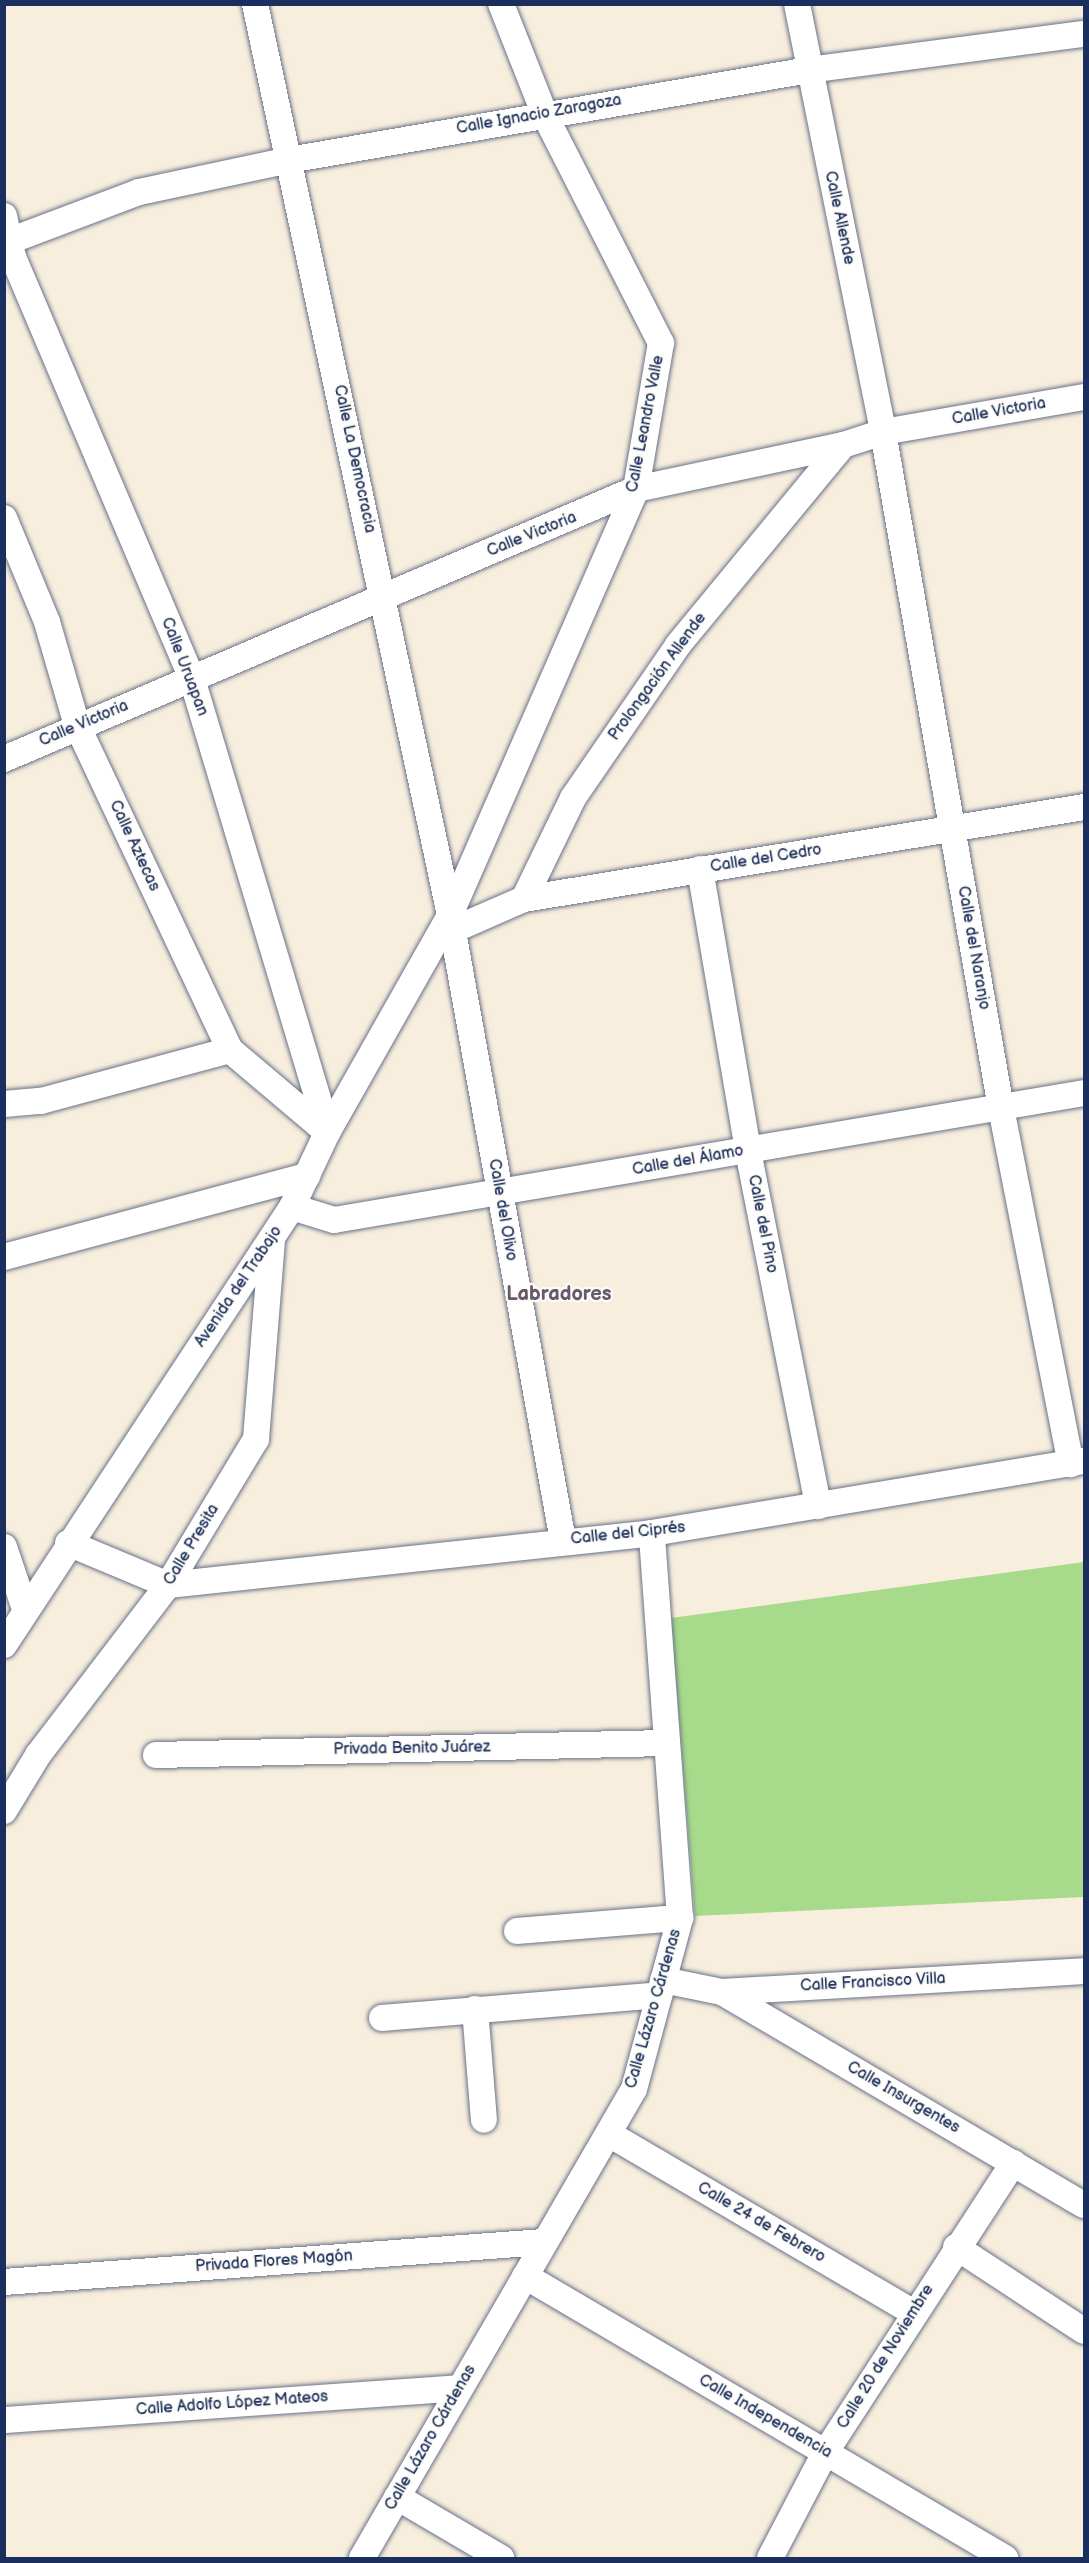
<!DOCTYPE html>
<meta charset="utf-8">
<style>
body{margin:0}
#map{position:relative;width:1089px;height:2563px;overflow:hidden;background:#f8eedd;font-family:"Balsamiq Sans",sans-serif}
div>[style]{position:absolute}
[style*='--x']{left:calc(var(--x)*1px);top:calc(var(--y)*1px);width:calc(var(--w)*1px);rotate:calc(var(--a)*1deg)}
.green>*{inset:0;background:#a7da8a}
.roads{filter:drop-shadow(0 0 2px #68728a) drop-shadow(0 0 2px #68728a)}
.minor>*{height:26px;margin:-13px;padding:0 13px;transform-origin:13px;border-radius:13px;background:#fff}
span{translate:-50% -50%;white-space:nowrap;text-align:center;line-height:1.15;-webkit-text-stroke:4.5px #fdfcf7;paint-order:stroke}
.street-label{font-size:16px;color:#1b2f5e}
.quarter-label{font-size:20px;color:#675a6d;font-weight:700}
.frame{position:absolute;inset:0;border:6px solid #1b2f5e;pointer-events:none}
</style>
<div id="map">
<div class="green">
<div style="clip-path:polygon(1084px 1562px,1084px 1897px,695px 1916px,671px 1618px)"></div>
</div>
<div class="roads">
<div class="minor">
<div style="--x:255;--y:4;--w:932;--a:77.92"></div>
<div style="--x:450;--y:915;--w:636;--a:79.77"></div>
<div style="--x:797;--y:4;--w:437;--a:78.6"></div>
<div style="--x:883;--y:432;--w:686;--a:80.1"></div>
<div style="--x:1001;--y:1108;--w:363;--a:78.9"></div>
<div style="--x:4;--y:216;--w:42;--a:77.6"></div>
<div style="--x:13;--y:257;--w:458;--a:67"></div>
<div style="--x:192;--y:679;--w:472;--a:73.3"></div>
<div style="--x:4;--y:243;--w:144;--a:-20.7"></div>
<div style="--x:139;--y:192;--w:153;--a:-12"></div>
<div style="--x:289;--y:160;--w:528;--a:-9.82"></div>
<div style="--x:809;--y:70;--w:277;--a:-7.5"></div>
<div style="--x:4;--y:518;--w:113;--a:67.5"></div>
<div style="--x:47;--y:622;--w:107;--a:73.8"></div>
<div style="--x:77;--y:725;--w:359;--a:64.8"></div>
<div style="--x:230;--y:1050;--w:127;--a:40.2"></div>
<div style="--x:4;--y:759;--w:687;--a:-23.13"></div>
<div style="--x:636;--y:489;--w:212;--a:-12"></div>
<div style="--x:843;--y:445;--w:42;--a:-18"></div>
<div style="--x:883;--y:432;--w:204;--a:-9.9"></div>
<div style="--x:700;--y:869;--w:286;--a:80.3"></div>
<div style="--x:748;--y:1151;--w:362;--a:78.8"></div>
<div style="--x:524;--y:899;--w:112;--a:-64.1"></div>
<div style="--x:573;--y:798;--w:186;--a:-55.5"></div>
<div style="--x:678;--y:645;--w:259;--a:-50.5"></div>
<div style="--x:453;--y:930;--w:77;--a:-23.6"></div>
<div style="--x:524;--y:899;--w:568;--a:-9.33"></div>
<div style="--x:4;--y:1104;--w:37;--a:-5"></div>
<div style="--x:41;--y:1101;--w:196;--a:-15.1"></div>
<div style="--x:292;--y:1207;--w:44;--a:17.2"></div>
<div style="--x:334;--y:1220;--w:761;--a:-9.61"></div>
<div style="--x:4;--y:1257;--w:314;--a:-15"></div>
<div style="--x:68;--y:1543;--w:108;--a:22.8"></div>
<div style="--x:168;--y:1585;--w:487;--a:-6.1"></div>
<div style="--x:652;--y:1533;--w:438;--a:-9.5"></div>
<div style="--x:4;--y:1547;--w:65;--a:71.3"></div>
<div style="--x:4;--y:1645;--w:524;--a:-56.67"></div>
<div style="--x:292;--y:1207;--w:84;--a:-64.7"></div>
<div style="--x:328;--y:1131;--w:248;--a:-60.5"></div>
<div style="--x:450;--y:915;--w:465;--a:-66.4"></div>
<div style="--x:636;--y:489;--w:148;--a:-80.3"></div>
<div style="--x:661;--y:343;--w:258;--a:-117"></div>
<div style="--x:544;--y:113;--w:117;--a:-111.5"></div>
<div style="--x:156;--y:1755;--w:511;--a:-1.35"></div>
<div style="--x:4;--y:1811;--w:66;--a:-58.7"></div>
<div style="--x:38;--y:1755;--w:214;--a:-52.6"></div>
<div style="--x:168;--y:1585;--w:170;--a:-58.9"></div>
<div style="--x:256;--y:1439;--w:200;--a:-85.4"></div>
<div style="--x:517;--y:1931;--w:164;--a:-4.6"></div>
<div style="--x:663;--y:1980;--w:60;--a:11.5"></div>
<div style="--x:722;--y:1992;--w:363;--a:-3.3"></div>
<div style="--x:722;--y:1992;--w:420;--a:30.5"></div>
<div style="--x:475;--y:2009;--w:111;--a:85.4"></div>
<div style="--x:382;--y:2018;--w:278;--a:-4.7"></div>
<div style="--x:609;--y:2134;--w:354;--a:30.4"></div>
<div style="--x:956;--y:2247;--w:153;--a:33.3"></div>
<div style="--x:525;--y:2276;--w:557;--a:30.43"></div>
<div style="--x:4;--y:2282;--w:540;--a:-4.24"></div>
<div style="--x:4;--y:2420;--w:457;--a:-4"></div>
<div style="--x:397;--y:2497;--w:121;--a:30.4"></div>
<div style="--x:362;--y:2558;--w:542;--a:-59.89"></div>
<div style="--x:634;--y:2089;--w:177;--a:-74.9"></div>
<div style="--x:680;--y:1918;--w:386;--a:-94.2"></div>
<div style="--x:770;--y:2558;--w:119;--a:-62.4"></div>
<div style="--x:825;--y:2453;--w:346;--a:-57"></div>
</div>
</div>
<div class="street-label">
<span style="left:539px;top:115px;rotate:-10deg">Calle Ignacio Zaragoza</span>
<span style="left:839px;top:218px;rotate:78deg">Calle Allende</span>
<span style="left:999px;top:412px;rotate:-10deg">Calle Victoria</span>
<span style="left:646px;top:424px;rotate:-79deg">Calle Leandro Valle</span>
<span style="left:354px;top:459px;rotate:78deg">Calle La Democracia</span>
<span style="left:532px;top:535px;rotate:-22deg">Calle Victoria</span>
<span style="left:184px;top:667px;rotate:69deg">Calle Uruapan</span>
<span style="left:658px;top:677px;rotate:-54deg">Prolongación Allende</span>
<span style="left:84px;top:724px;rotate:-23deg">Calle Victoria</span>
<span style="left:134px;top:846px;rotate:65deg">Calle Aztecas</span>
<span style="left:766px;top:859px;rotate:-9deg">Calle del Cedro</span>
<span style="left:973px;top:948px;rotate:80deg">Calle del Naranjo</span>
<span style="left:688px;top:1161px;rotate:-10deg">Calle del Álamo</span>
<span style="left:502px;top:1210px;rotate:80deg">Calle del Olivo</span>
<span style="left:762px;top:1224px;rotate:79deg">Calle del Pino</span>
<span style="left:239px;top:1287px;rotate:-56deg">Avenida del Trabajo</span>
<span style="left:628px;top:1534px;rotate:-6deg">Calle del Ciprés</span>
<span style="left:192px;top:1545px;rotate:-59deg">Calle Presita</span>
<span style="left:412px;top:1749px;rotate:-1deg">Privada Benito Juárez</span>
<span style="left:873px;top:1983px;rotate:-3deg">Calle Francisco Villa</span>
<span style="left:654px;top:2009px;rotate:-74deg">Calle Lázaro Cárdenas</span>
<span style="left:903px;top:2098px;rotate:30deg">Calle Insurgentes</span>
<span style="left:761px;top:2223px;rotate:30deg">Calle 24 de Febrero</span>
<span style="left:274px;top:2262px;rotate:-4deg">Privada Flores Magón</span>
<span style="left:886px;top:2357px;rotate:-58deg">Calle 20 de Noviembre</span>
<span style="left:232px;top:2404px;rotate:-4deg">Calle Adolfo López Mateos</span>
<span style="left:765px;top:2417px;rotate:30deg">Calle Independencia</span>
<span style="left:431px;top:2438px;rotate:-60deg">Calle Lázaro Cárdenas</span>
</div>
<div class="quarter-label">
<span style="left:559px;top:1294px">Labradores</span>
</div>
<div class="frame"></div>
</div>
